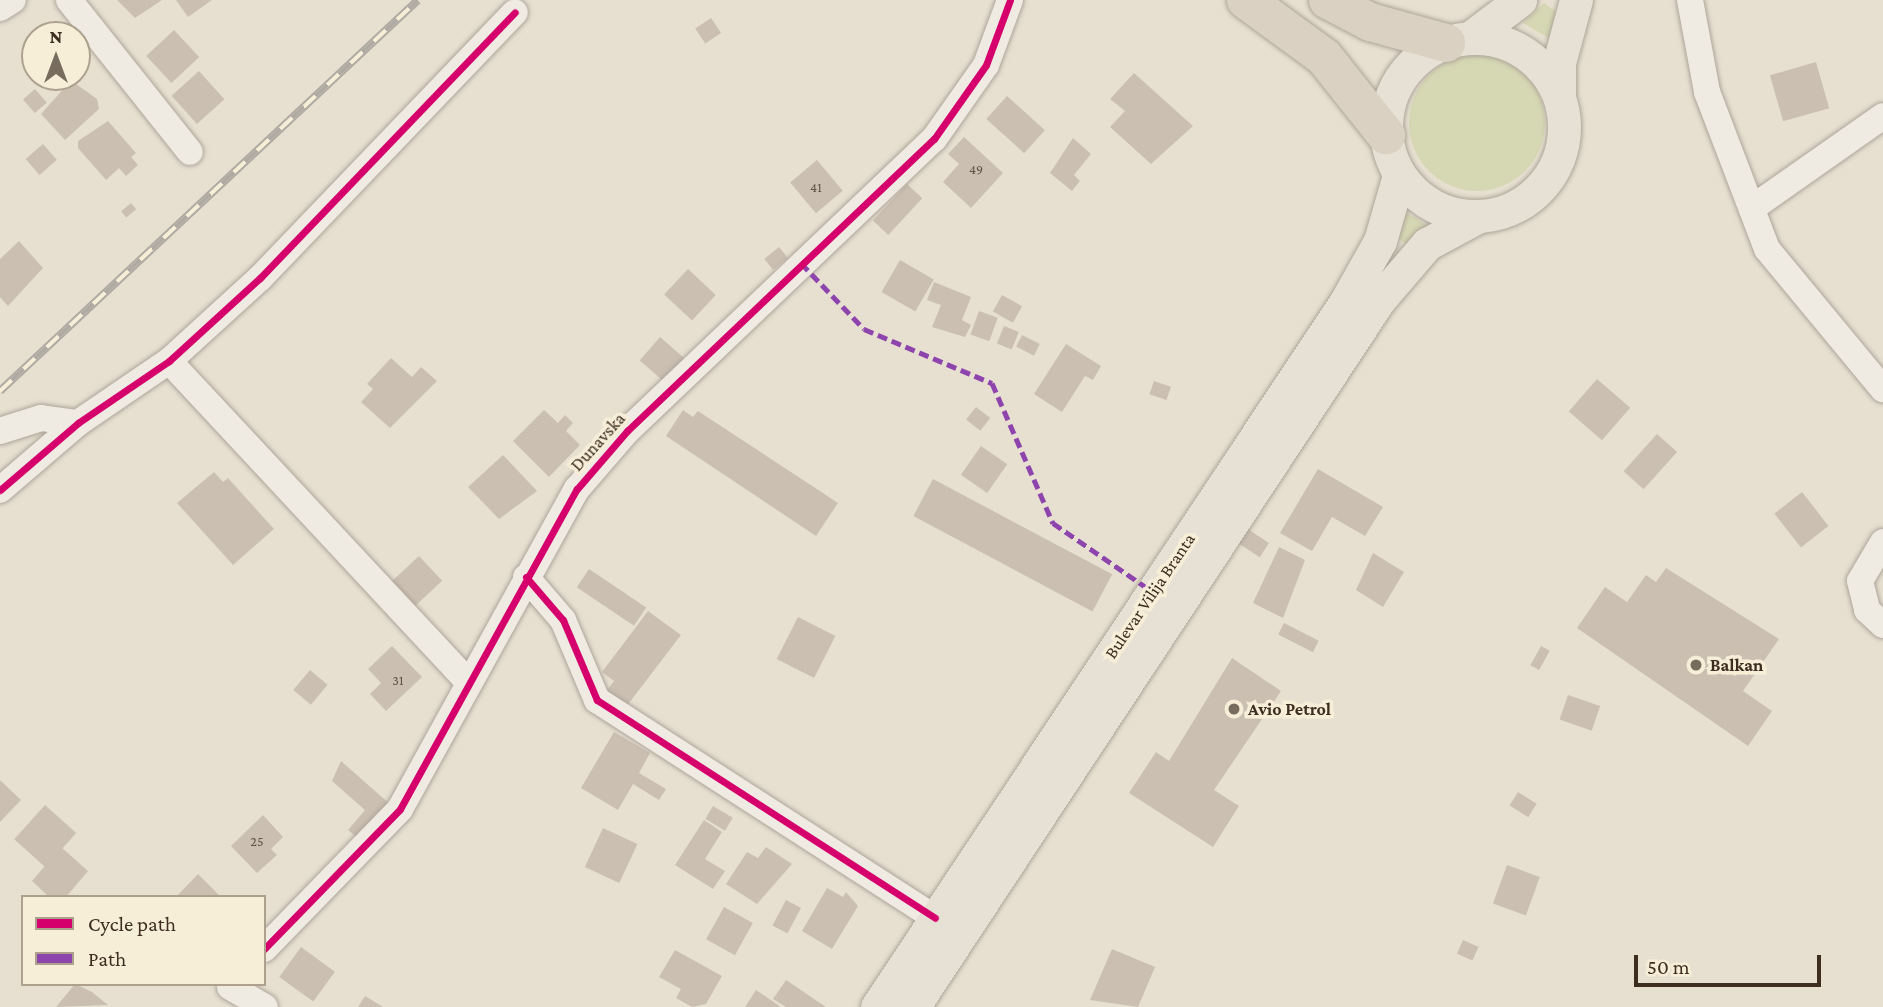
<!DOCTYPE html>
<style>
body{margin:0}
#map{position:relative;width:1883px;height:1007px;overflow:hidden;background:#e7e0d1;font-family:"Crimson Pro",serif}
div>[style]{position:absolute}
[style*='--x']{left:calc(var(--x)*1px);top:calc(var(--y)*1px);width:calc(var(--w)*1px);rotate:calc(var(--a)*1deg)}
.green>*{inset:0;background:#d6d7b3}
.round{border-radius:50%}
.building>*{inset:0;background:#cbbfb2;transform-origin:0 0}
.roads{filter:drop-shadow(0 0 2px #ada599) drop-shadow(0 0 2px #ada599)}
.minor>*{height:26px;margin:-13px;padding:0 13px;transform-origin:13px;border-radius:13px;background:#efebe3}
.major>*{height:33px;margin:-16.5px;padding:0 16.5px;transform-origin:16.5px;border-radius:16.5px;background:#e6e1d4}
.major>.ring{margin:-16.5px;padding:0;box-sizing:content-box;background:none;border:33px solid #e6e1d4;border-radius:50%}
.highway>*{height:38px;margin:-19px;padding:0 19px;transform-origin:19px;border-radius:19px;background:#dad1c2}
.rail>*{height:8px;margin-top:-4px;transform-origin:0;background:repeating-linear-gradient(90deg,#f7eed8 0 16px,#afaaa2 0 32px);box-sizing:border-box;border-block:2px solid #afaaa2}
.quiet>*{height:5px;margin-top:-2.5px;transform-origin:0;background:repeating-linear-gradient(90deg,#8e44ad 0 10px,transparent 0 15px)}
.cycleway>*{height:7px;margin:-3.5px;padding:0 3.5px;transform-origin:3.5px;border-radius:3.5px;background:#d6006c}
.dots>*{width:19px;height:19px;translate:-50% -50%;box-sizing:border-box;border:4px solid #f7eed8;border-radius:50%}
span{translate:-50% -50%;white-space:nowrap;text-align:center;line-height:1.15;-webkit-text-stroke:7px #f7eed8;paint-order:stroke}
.number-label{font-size:14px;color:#605244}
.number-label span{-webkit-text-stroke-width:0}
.street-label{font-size:18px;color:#3d2e20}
.poi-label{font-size:18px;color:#3d2e20;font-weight:700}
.left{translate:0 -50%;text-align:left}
.legend{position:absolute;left:21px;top:895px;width:245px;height:91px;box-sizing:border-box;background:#f7eed8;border:2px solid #ada18e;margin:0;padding:9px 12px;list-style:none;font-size:21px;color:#3d2e20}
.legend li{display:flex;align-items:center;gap:14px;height:35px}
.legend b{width:35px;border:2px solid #ada18e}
.north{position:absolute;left:21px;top:21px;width:70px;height:70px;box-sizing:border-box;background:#f7eed8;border:2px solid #ada18e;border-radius:50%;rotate:0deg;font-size:19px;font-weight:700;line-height:28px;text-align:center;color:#3d2e20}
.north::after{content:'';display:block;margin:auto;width:24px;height:32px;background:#786c5e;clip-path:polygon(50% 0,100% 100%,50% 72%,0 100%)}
.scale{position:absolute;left:1634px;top:955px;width:187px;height:32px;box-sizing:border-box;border:4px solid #3d2e20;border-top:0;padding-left:9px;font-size:21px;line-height:24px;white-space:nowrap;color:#3d2e20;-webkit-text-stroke:5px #f7eed8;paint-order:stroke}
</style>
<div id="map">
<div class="green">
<div style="clip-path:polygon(1544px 3px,1565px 18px,1555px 42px,1523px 23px)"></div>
<div class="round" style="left:1409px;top:55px;width:136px;height:136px"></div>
<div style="clip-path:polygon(1402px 210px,1434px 229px,1414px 249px,1391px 234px)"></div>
</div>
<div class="building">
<div style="clip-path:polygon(117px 0,162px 0,135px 18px)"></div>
<div style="clip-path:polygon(176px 0,212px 0,188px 17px)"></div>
<div style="left:711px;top:18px;width:18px;height:19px;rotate:56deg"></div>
<div style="left:174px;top:30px;width:37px;height:38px;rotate:47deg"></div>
<div style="left:1816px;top:62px;width:48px;height:48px;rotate:74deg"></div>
<div style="left:199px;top:71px;width:38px;height:37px;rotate:48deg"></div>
<div style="clip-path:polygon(1134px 73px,1193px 126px,1151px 164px,1110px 127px,1125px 111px,1110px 99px)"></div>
<div style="clip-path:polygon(76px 84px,97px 99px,99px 109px,65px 140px,41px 114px,67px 85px)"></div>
<div style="left:35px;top:89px;width:18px;height:16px;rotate:49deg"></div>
<div style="left:1007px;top:96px;width:51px;height:31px;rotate:42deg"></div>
<div style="clip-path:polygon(108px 121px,136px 153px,131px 157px,138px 165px,126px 176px,119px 168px,106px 180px,78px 148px,78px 141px)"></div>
<div style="clip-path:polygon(964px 137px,1003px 173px,971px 208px,943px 182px,959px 164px,948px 154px)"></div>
<div style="clip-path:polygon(1073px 138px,1091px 154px,1074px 175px,1080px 181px,1072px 191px,1050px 173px)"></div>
<div style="left:43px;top:144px;width:21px;height:23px;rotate:49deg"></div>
<div style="left:817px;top:160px;width:40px;height:35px;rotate:50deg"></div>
<div style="left:907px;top:184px;width:21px;height:50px;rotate:43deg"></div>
<div style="left:131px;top:203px;width:8px;height:13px;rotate:50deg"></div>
<div style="clip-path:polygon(19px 241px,43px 268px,8px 306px,0 297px,0 259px)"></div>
<div style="left:779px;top:247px;width:14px;height:19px;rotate:51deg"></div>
<div style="left:900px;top:260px;width:39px;height:37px;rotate:30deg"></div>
<div style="left:688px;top:269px;width:38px;height:35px;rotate:43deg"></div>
<div style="clip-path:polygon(934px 282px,971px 297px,962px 320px,971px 325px,965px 337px,932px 327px,941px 305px,927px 300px)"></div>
<div style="left:1002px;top:295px;width:23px;height:19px;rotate:29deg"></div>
<div style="left:979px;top:311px;width:20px;height:25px;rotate:20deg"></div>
<div style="left:1004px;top:326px;width:16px;height:19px;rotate:22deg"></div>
<div style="left:1022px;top:335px;width:20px;height:13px;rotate:27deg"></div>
<div style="left:660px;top:337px;width:33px;height:31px;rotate:41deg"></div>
<div style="clip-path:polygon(1066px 344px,1101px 366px,1093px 380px,1085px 376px,1062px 412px,1034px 394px)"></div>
<div style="clip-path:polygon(391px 358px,412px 377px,421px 367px,437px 381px,390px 428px,361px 402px,373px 389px,367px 384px)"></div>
<div style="left:1597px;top:379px;width:44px;height:43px;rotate:41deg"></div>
<div style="left:1154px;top:381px;width:18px;height:14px;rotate:19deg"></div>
<div style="left:976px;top:407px;width:18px;height:16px;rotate:38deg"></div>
<div style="clip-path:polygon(544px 410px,558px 423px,565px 415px,573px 423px,566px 431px,580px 445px,549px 477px,513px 441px)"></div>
<div style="clip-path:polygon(683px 410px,693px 417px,698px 411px,838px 503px,816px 536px,666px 436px)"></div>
<div style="left:1657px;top:434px;width:27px;height:50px;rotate:42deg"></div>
<div style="left:981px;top:446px;width:32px;height:35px;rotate:35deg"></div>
<div style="clip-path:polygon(503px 455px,537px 491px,499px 519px,468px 487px)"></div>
<div style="clip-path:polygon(1318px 469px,1383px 507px,1365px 536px,1332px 517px,1312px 551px,1280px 533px)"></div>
<div style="clip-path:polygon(214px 472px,223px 482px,228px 478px,274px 529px,233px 565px,177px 503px)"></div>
<div style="left:933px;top:479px;width:203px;height:42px;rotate:28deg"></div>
<div style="left:1802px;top:492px;width:43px;height:35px;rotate:52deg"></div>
<div style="left:1243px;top:526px;width:31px;height:17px;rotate:33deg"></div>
<div style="clip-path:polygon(1279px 547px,1305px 560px,1283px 618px,1253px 603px)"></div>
<div style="clip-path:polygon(1373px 553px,1404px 572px,1383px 607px,1356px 590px)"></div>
<div style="left:419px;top:556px;width:34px;height:37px;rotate:47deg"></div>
<div style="clip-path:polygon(1666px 568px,1779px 639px,1743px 691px,1772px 711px,1748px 746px,1577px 628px,1605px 587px,1627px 602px,1646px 575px,1656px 582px)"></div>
<div style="left:589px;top:569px;width:69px;height:22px;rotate:34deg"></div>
<div style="clip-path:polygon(648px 611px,681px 635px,626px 707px,606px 692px,614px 681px,602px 672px)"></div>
<div style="left:798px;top:617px;width:42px;height:47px;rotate:27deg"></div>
<div style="left:1284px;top:623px;width:39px;height:13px;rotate:27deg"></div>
<div style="clip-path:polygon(392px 646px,422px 677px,386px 711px,370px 694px,381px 683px,368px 669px)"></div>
<div style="left:1541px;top:646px;width:10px;height:22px;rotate:29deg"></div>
<div style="clip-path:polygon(1232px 658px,1281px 691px,1214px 790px,1239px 806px,1213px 847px,1129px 793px,1156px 752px,1169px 761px)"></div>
<div style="left:310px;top:670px;width:23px;height:26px;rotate:40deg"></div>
<div style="left:1568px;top:695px;width:34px;height:26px;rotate:19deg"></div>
<div style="clip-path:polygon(614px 732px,650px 753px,639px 773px,666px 789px,659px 800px,633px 784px,618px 810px,581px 788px)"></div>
<div style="clip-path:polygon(341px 761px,392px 806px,361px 841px,348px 830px,365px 810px,332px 781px)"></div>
<div style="clip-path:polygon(0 780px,21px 800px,0 822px)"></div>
<div style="left:1518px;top:792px;width:22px;height:16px;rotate:32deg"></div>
<div style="left:45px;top:805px;width:42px;height:46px;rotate:42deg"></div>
<div style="left:713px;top:806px;width:23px;height:15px;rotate:31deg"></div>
<div style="clip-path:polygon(263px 815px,283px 837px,271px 849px,277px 855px,257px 873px,231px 846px)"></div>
<div style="clip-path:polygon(704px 820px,722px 832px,705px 859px,725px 871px,713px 889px,675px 865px)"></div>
<div style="left:603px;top:828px;width:38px;height:43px;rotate:25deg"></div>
<div style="clip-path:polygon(61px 847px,88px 871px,66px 897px,49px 897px,32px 881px)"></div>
<div style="clip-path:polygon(766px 847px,792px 864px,757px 904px,726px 884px,747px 852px,758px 858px)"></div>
<div style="left:1507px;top:865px;width:35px;height:41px;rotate:20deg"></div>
<div style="clip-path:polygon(198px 874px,221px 897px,176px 897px)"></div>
<div style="clip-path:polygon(827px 888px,843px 897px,846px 892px,858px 906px,832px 949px,802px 931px)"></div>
<div style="left:786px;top:900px;width:17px;height:29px;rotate:28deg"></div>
<div style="left:724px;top:907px;width:33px;height:37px;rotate:29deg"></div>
<div style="left:1463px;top:940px;width:17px;height:15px;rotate:24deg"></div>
<div style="left:301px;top:947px;width:42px;height:37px;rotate:36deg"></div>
<div style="clip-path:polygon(1112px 949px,1155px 967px,1138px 1007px,1090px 1000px)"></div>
<div style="clip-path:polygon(675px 950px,722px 976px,706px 1004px,692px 1007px,676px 998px,681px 989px,659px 977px)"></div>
<div style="clip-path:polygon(786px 980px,826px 1007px,786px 1007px,773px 999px)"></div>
<div style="clip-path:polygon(75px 984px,92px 992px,108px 1005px,56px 1007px)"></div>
<div style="clip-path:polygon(756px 990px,781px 1007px,745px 1007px)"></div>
<div style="clip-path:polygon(365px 996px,383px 1007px,358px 1007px)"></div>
</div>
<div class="roads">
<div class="minor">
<div style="--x:69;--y:0;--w:194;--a:51.5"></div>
<div style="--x:1690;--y:0;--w:94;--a:79.5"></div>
<div style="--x:1707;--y:92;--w:168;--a:69.1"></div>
<div style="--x:1767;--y:249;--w:182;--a:50.4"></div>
<div style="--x:0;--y:8;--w:15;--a:-32"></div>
<div style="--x:1755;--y:206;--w:156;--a:-35.1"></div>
<div style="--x:169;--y:361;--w:440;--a:47"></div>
<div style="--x:0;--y:431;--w:43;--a:-17.6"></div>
<div style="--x:41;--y:418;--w:37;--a:8"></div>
<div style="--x:0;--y:490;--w:103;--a:-40.7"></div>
<div style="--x:78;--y:423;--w:110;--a:-34.3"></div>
<div style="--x:169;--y:361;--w:123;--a:-42.4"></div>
<div style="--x:260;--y:278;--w:368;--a:-46.2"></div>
<div style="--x:1883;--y:542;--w:45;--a:120.5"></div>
<div style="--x:1860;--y:581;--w:30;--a:76"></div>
<div style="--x:1867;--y:610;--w:22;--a:43"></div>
<div style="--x:526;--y:577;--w:57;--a:49.3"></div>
<div style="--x:563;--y:620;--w:87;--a:67"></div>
<div style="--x:597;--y:700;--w:402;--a:32.8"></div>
<div style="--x:264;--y:949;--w:195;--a:-45.8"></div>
<div style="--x:400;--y:809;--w:366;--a:-61.1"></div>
<div style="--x:577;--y:489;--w:77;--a:-49.2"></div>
<div style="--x:627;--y:431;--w:424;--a:-43.6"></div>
<div style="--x:934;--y:139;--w:90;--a:-54.9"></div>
<div style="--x:986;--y:65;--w:69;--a:-69.7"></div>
<div style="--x:230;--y:987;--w:40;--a:29.7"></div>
</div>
<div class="major">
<div class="ring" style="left:1386px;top:38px;width:145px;height:145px"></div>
<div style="--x:1470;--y:38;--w:63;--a:-37.2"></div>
<div style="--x:1559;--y:95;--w:32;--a:-90"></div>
<div style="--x:1559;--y:63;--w:65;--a:-74.9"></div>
<div style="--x:877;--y:1007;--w:845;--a:-56.39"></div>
<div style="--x:1345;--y:303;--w:71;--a:-60.6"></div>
<div style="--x:1380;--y:241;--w:69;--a:-73.9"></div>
<div style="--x:913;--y:1007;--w:847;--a:-56.61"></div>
<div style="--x:1379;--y:300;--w:74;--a:-49.4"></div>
<div style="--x:1427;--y:244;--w:57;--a:-28.4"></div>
</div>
<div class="highway">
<div style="--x:1246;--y:0;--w:97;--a:36.2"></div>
<div style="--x:1324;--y:57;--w:100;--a:51.5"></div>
<div style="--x:1328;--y:0;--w:47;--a:27.6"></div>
<div style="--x:1370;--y:22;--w:79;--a:15.4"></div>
</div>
</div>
<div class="rail">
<div style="--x:0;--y:391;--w:572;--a:-43.09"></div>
</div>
<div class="quiet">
<div style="--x:801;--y:263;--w:91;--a:46.3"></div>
<div style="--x:864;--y:329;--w:139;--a:22.9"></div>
<div style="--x:992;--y:383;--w:153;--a:66.5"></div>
<div style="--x:1053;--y:523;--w:121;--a:34.6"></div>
</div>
<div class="cycleway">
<div style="--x:0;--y:490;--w:103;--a:-40.7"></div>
<div style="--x:78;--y:423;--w:110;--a:-34.3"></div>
<div style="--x:169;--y:361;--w:123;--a:-42.4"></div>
<div style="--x:260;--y:278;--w:368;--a:-46.2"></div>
<div style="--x:526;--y:577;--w:57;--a:49.3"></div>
<div style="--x:563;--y:620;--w:87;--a:67"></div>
<div style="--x:597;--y:700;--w:402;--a:32.8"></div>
<div style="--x:264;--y:949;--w:195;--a:-45.8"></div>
<div style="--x:400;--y:809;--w:366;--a:-61.1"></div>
<div style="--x:577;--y:489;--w:77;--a:-49.2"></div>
<div style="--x:627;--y:431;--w:424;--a:-43.6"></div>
<div style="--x:934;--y:139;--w:90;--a:-54.9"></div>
<div style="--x:986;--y:65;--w:69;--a:-69.7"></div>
</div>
<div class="dots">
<div style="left:1696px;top:665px;background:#786c5e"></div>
<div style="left:1234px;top:709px;background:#786c5e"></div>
</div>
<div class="number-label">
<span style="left:976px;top:169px">49</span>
<span style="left:816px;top:187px">41</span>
<span style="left:398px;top:680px">31</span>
<span style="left:257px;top:841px">25</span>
</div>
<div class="street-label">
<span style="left:598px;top:442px;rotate:-48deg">Dunavska</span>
<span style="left:1150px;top:596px;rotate:-56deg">Bulevar Vilija Branta</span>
</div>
<div class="poi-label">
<span class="left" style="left:1710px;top:665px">Balkan</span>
<span class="left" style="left:1248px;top:709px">Avio Petrol</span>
</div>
<ul class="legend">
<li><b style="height:9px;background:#d6006c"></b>Cycle path</li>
<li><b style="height:9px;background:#8e44ad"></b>Path</li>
</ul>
<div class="north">N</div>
<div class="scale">50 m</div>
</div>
